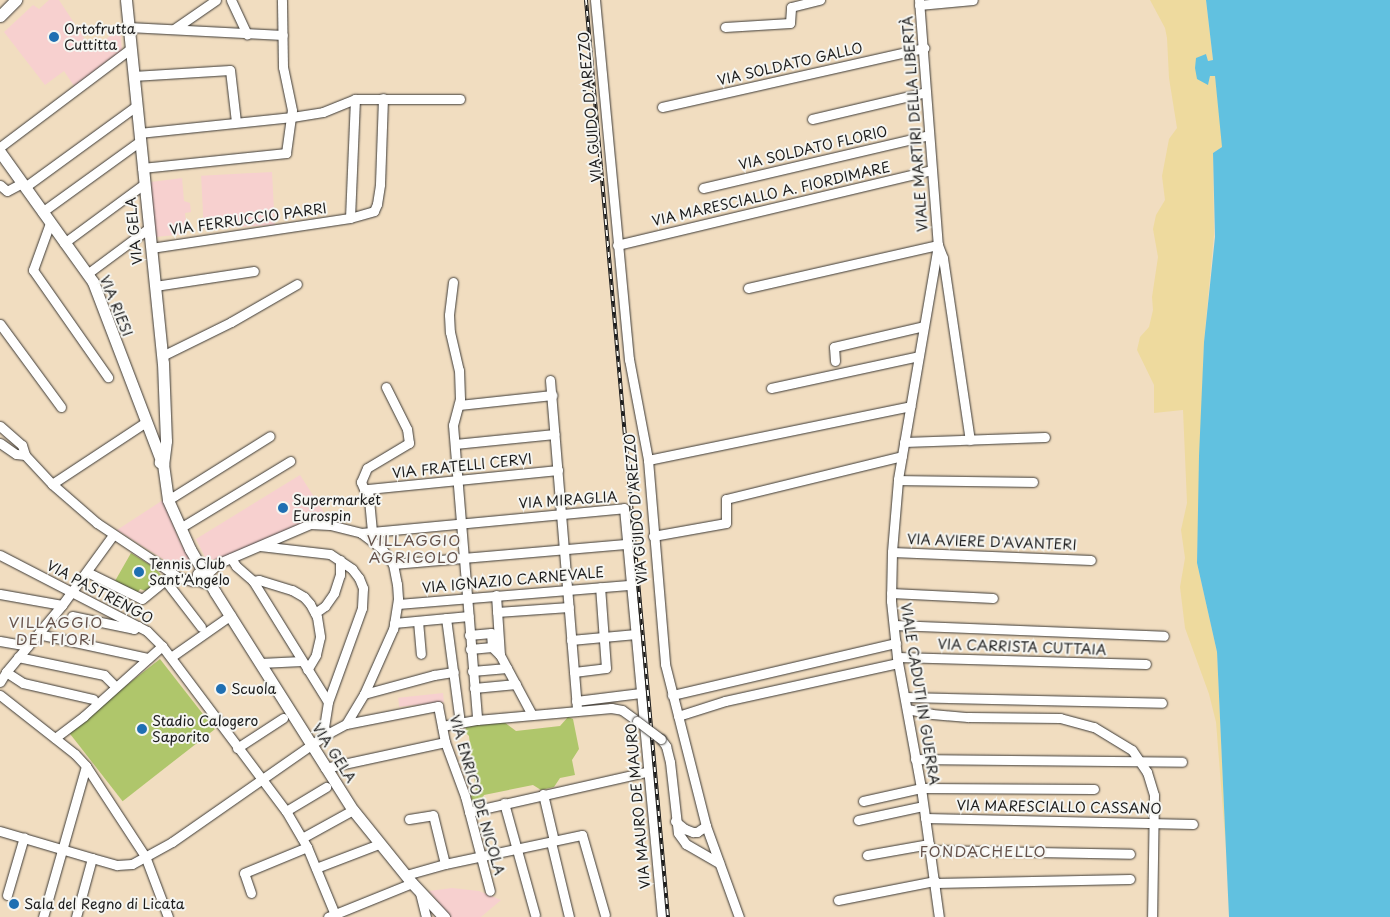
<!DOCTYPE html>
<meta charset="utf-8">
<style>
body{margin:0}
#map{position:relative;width:1390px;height:917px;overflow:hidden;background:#f1ddc0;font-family:"Playpen Sans",sans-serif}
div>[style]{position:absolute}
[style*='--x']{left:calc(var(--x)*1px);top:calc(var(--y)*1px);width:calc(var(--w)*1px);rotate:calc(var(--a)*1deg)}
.built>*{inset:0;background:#f7d0cf;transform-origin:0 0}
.green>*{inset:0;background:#afc66b;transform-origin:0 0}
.sand>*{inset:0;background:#eeda9e}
.water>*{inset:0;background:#61c1e0}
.roads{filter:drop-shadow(0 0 1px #3c3935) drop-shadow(0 0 1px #3c3935)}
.minor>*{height:9px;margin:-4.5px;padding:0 4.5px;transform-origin:4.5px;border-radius:4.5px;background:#fff}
.major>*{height:11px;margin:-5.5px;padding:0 5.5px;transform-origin:5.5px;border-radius:5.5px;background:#fff}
.rail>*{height:4px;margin-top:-2px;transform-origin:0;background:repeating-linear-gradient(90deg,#f6f6f2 0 5.5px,#1c1c1c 0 11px);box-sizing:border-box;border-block:1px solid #1c1c1c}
.bridges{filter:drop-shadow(0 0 1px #3c3935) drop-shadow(0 0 1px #3c3935)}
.minor-bridge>*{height:9px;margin:-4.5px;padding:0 4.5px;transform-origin:4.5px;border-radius:4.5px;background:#fff}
.dots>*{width:14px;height:14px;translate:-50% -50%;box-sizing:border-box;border:2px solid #f6f6f2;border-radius:50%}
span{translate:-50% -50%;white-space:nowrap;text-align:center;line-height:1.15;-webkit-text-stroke:4px #f6f6f2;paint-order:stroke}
.poi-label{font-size:14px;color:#1c1c1c}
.left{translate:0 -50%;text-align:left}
.street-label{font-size:14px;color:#1c1c1c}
.neighbourhood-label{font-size:15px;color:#65524b;letter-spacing:1px}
</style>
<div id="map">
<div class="built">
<div style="clip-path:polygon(49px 0,59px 0,92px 50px,120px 28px,122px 50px,74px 86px,64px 71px,45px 85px,4px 32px,33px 5px,39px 9px)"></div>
<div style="left:272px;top:172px;width:53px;height:71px;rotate:87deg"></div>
<div style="clip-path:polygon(182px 178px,184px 201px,190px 203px,191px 212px,185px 213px,187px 231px,186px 234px,155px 237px,151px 182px)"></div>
<div style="clip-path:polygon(300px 475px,327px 517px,221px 560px,206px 559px,196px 539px)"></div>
<div style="clip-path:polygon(163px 500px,179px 540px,191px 562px,179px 569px,117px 530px)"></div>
<div style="left:443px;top:693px;width:9px;height:45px;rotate:84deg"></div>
<div style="clip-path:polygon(452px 888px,479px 891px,501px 900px,481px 917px,451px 917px,429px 891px)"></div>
</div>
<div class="green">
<div style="clip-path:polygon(131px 553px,155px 568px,161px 575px,156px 583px,146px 591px,140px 589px,138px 592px,115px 581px)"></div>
<div style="left:160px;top:659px;width:89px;height:117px;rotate:52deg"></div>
<div style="clip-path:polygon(568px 717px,573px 719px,579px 749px,572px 760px,575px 775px,560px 778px,554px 787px,541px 790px,533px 785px,484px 795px,480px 803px,475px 804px,472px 801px,471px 796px,476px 792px,469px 736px,465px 732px,466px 726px,504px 722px,516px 731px,560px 726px)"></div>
</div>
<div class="sand">
<div style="clip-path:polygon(1150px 0,1206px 0,1213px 60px,1208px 61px,1206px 54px,1208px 84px,1210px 76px,1215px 75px,1222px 138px,1222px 147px,1213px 153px,1214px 234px,1204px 342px,1197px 563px,1217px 652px,1226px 850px,1216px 722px,1209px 694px,1185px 628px,1180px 587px,1185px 558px,1181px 530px,1187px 503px,1183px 410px,1154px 413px,1154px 385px,1137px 350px,1140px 337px,1149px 327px,1153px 310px,1152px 297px,1158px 257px,1153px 229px,1156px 215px,1165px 200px,1162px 176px,1169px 139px,1177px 128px,1169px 78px,1167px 38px,1165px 28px)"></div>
</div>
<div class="water">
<div style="clip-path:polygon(1206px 0,1390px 0,1390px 917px,1229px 917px,1217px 652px,1197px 563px,1199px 456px,1204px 342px,1215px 237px,1213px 153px,1222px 147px,1215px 76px,1210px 76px,1208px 85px,1197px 79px,1195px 68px,1196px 58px,1206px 54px,1208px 61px,1213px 60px)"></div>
</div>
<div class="roads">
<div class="minor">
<div style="--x:231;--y:0;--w:38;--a:65"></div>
<div style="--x:595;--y:0;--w:361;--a:84.6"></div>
<div style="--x:629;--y:359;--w:103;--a:79.3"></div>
<div style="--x:648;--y:460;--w:205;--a:85.2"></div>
<div style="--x:665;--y:664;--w:167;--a:75.8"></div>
<div style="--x:706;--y:826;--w:97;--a:70.1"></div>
<div style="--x:919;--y:0;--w:246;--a:85.6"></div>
<div style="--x:938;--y:245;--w:238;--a:99.7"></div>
<div style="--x:898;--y:480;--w:72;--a:94.8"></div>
<div style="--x:892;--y:552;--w:49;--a:91.2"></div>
<div style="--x:891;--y:601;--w:56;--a:83.9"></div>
<div style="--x:897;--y:657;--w:133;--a:79.6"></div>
<div style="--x:921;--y:788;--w:130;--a:82.1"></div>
<div style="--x:919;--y:5;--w:54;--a:-5.3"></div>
<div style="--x:128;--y:27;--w:155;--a:3"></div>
<div style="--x:725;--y:27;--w:65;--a:-3.5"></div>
<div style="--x:790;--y:23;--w:16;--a:-86"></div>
<div style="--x:791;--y:7;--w:30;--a:-14"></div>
<div style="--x:174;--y:29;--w:51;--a:-34.6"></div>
<div style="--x:133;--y:76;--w:97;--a:-3.5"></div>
<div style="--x:230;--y:70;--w:52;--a:83.4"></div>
<div style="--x:662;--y:107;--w:269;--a:-12.7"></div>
<div style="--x:812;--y:119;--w:117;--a:-13.3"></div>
<div style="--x:139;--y:133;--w:154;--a:-6"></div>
<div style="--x:292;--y:117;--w:31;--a:-9"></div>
<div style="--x:323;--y:112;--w:35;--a:-22"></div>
<div style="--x:355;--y:99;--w:105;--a:0"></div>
<div style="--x:0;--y:147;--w:163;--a:-37"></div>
<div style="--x:142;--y:168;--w:145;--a:-5.9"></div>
<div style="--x:286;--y:153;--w:43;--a:-82.1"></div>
<div style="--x:292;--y:110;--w:44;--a:-101.8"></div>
<div style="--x:283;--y:67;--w:67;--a:-90.9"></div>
<div style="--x:0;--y:185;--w:9;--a:41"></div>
<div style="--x:7;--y:191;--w:17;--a:-28"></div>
<div style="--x:25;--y:187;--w:137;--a:-36.1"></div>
<div style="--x:703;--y:188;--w:232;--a:-13.2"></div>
<div style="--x:42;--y:212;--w:121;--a:-35.9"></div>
<div style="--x:350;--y:218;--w:119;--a:-87.6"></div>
<div style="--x:50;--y:223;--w:50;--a:109.9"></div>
<div style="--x:33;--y:270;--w:131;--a:55"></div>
<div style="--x:64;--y:243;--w:99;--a:-36.4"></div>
<div style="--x:617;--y:245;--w:323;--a:-13.4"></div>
<div style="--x:151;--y:248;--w:201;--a:-8.6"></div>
<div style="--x:350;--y:218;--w:25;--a:-16"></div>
<div style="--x:374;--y:211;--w:8;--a:-67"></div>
<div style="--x:377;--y:204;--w:20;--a:-81"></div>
<div style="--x:380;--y:184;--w:86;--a:-88"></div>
<div style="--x:87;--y:274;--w:77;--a:-36.6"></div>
<div style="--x:453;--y:282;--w:33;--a:97"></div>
<div style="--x:449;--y:315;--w:17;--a:87"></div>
<div style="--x:450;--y:332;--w:39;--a:77"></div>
<div style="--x:459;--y:370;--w:29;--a:88"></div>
<div style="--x:460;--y:399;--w:27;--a:105"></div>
<div style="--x:453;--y:425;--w:296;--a:85.3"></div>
<div style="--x:155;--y:286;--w:100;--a:-8.6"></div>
<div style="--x:748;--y:288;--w:195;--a:-12.8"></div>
<div style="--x:938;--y:245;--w:14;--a:69"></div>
<div style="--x:943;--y:258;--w:184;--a:81.6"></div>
<div style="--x:0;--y:324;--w:103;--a:53.7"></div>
<div style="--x:162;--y:356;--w:77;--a:-26.2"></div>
<div style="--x:231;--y:322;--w:76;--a:-29.9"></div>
<div style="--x:835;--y:361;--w:14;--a:-94"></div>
<div style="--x:834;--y:347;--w:92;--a:-13.1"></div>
<div style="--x:550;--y:380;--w:331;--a:85.3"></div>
<div style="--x:771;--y:388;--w:151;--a:-12.2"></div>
<div style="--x:459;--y:405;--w:94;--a:-6.1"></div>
<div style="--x:0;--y:426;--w:29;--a:41"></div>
<div style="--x:22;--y:445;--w:10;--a:73"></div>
<div style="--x:25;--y:455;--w:40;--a:47"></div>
<div style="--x:52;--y:484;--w:60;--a:40.9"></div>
<div style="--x:97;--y:523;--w:97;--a:33.7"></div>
<div style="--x:178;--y:577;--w:15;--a:16"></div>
<div style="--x:192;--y:581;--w:7;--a:0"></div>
<div style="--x:904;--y:442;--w:141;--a:-2"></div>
<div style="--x:0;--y:443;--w:19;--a:35"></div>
<div style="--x:16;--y:454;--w:9;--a:6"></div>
<div style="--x:455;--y:444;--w:100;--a:-5.7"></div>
<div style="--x:648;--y:460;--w:268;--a:-11.6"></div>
<div style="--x:898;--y:480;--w:135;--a:0.8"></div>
<div style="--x:52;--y:484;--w:113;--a:-33.4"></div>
<div style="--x:368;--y:489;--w:191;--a:-5.7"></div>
<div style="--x:368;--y:489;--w:4;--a:180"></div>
<div style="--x:364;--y:489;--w:8;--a:-113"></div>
<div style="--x:361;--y:482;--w:15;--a:-67"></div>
<div style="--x:367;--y:468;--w:49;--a:-30.8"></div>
<div style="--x:409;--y:443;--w:14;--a:-98"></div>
<div style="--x:407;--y:429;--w:47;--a:-116.6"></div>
<div style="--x:368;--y:489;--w:42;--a:84.6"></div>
<div style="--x:168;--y:500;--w:120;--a:-32.1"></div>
<div style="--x:180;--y:528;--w:129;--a:-31.3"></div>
<div style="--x:361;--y:533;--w:264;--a:-5.4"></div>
<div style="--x:624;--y:508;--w:411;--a:84.7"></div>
<div style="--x:653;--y:536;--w:74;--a:-10.1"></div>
<div style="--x:726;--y:523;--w:24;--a:-90"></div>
<div style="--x:726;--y:499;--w:181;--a:-13.7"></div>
<div style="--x:260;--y:546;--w:70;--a:6.5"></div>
<div style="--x:330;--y:554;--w:27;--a:34"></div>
<div style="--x:352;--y:569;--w:11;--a:52"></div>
<div style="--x:359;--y:578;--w:11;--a:68"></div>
<div style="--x:363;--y:588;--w:20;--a:93"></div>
<div style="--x:362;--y:608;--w:100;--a:109.9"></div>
<div style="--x:328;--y:702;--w:25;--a:99"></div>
<div style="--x:324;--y:727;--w:8;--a:67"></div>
<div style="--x:892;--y:552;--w:199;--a:2.3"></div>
<div style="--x:0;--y:555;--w:165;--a:27.3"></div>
<div style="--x:147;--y:631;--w:21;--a:45"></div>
<div style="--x:162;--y:646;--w:206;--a:53.1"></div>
<div style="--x:286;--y:811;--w:42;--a:59.7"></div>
<div style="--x:307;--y:847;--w:76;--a:67.5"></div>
<div style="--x:231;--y:558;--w:9;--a:58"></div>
<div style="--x:236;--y:566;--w:23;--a:41"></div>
<div style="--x:253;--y:581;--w:142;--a:58.2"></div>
<div style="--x:393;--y:564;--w:236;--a:-4.9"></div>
<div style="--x:87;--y:572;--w:61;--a:26.1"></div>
<div style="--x:142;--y:599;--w:40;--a:-39"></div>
<div style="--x:207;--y:574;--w:16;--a:-43"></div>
<div style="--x:219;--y:563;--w:99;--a:-23.2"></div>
<div style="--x:310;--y:524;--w:20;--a:3"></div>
<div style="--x:330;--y:525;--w:32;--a:14"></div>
<div style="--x:361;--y:533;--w:26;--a:37"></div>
<div style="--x:382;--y:549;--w:19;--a:54"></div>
<div style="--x:393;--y:564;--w:20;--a:79"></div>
<div style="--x:397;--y:584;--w:15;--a:86"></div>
<div style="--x:398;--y:599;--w:30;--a:99"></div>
<div style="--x:393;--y:629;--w:71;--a:114"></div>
<div style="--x:364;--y:694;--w:35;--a:121"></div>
<div style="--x:165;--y:580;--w:59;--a:52.5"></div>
<div style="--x:253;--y:581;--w:6;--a:-9"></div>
<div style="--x:259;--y:580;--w:34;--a:17"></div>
<div style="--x:292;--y:590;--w:14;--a:30"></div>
<div style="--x:304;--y:597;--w:9;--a:49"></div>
<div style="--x:310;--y:604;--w:15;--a:62"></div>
<div style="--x:317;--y:617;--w:20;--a:81"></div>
<div style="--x:320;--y:637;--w:18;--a:103"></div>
<div style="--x:316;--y:655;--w:17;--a:121"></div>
<div style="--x:891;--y:593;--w:102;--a:2.8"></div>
<div style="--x:0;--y:594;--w:63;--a:10.1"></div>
<div style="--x:496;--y:595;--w:60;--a:86.2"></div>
<div style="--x:500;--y:655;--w:68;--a:61.9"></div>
<div style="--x:398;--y:604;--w:234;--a:-4.7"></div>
<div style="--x:497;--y:612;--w:72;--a:-4"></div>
<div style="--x:315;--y:613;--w:12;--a:-35"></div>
<div style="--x:325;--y:606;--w:16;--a:-55"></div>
<div style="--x:334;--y:593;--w:19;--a:-72"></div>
<div style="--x:340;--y:575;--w:15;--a:-90"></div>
<div style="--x:72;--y:616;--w:63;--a:11.8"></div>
<div style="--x:134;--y:629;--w:5;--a:-37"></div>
<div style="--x:446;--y:618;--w:106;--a:82.4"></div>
<div style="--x:418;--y:621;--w:33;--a:85"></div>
<div style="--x:394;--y:623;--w:75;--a:-5.3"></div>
<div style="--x:894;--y:625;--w:270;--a:2.3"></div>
<div style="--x:38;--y:634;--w:113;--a:12.3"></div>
<div style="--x:469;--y:635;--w:22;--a:-5"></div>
<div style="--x:491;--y:633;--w:14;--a:86"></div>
<div style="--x:492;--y:647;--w:11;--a:45"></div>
<div style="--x:571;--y:640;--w:65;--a:-5.3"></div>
<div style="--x:0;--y:641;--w:28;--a:10"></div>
<div style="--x:470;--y:649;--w:22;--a:-5"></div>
<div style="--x:18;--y:657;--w:88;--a:11.8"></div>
<div style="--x:104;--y:675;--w:16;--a:45"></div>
<div style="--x:171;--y:657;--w:73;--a:-35"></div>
<div style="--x:897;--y:657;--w:249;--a:1.6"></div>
<div style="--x:260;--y:663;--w:42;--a:-2.7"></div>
<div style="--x:472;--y:671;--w:35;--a:-5"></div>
<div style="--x:6;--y:672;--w:20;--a:33"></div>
<div style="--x:23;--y:683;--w:72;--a:12.9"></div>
<div style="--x:574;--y:672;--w:32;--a:-7"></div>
<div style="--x:606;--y:668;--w:81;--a:-94.2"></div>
<div style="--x:0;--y:682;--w:12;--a:-59"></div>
<div style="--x:6;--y:672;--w:87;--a:-50.1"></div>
<div style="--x:62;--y:605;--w:87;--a:-53.9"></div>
<div style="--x:474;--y:688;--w:42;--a:-5.4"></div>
<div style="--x:364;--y:694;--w:73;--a:-15.2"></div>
<div style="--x:434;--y:675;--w:20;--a:-9"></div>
<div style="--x:0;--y:695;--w:95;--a:38.2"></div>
<div style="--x:75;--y:754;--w:16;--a:47"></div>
<div style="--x:86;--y:766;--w:108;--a:56.8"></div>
<div style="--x:145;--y:856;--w:65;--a:69.3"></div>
<div style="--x:672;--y:695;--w:230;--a:-13.1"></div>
<div style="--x:905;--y:697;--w:257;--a:1.3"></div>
<div style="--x:576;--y:701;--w:65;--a:-7"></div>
<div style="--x:907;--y:709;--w:25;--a:11"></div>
<div style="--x:932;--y:714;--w:36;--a:5"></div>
<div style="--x:968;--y:717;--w:92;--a:0.6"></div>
<div style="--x:1060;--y:718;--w:35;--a:15"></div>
<div style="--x:1094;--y:727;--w:44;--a:31.2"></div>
<div style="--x:1132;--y:750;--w:27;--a:56"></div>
<div style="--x:1147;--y:772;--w:24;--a:73"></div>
<div style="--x:1154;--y:795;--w:122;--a:90.9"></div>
<div style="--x:678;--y:716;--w:49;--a:-17.7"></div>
<div style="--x:725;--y:701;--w:177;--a:-12.4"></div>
<div style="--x:442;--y:726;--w:36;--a:-10"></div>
<div style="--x:477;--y:720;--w:135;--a:-5.1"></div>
<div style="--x:611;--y:708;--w:11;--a:10"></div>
<div style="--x:622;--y:710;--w:19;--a:36"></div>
<div style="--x:55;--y:738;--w:36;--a:-37"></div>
<div style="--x:84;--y:716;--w:105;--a:-41.9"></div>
<div style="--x:661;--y:739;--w:9;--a:54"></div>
<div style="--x:666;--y:746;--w:16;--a:76"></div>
<div style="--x:670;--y:762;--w:71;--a:83.6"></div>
<div style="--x:678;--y:833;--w:14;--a:54"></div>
<div style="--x:686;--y:844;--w:38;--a:30"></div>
<div style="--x:237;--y:748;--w:55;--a:-33.1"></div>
<div style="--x:915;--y:759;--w:267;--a:0.6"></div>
<div style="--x:325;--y:768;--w:123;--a:-12.2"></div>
<div style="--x:543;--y:794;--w:48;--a:76.8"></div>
<div style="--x:863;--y:801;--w:59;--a:-12.6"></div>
<div style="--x:921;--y:788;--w:173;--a:0.3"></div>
<div style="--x:504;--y:803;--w:116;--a:74.5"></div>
<div style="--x:286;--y:811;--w:47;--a:-31"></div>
<div style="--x:469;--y:812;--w:185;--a:-12.8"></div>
<div style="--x:925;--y:818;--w:268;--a:1.3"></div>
<div style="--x:409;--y:819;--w:24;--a:-9"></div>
<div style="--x:433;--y:815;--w:50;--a:76.2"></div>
<div style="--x:858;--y:820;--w:66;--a:-12.2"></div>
<div style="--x:675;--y:821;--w:13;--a:39"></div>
<div style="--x:685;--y:829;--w:9;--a:21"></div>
<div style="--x:693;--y:832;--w:4;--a:0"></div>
<div style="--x:697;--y:832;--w:11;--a:-34"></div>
<div style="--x:0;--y:831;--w:96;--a:16.4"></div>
<div style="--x:92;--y:858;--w:26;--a:16"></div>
<div style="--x:117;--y:865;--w:15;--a:-4"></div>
<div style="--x:132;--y:864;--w:46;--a:-28.8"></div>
<div style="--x:172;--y:842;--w:189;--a:-34.9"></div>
<div style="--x:327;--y:734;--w:21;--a:-28"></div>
<div style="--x:346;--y:724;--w:94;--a:-11.1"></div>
<div style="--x:438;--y:706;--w:37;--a:79"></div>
<div style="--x:445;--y:742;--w:58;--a:69.7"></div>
<div style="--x:465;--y:796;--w:98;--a:75.3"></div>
<div style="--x:302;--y:838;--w:58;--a:-28.8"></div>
<div style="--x:551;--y:842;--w:77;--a:76.5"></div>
<div style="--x:930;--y:850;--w:200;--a:1.1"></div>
<div style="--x:867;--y:855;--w:63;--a:-10.1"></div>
<div style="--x:316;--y:868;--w:67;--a:-20.9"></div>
<div style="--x:406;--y:875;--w:41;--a:-15.8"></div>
<div style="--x:445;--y:864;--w:140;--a:-12"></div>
<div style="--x:582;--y:835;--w:83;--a:74"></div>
<div style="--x:935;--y:883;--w:195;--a:-1.2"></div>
<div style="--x:251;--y:893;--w:21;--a:-109"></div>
<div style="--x:244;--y:873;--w:68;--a:-22.4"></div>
<div style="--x:420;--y:893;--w:25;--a:76"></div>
<div style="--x:7;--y:895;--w:60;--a:-73.7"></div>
<div style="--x:838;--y:900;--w:99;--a:-11.1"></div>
<div style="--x:43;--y:917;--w:157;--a:-74.1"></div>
<div style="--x:76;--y:917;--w:61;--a:-74.8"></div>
<div style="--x:328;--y:917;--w:91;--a:-22"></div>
</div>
<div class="major">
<div style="--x:126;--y:0;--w:365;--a:84.2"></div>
<div style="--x:163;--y:363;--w:78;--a:87.8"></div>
<div style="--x:166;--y:441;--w:23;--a:97"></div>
<div style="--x:0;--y:16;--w:23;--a:-45"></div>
<div style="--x:0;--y:152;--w:160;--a:54.4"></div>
<div style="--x:93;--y:282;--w:191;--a:69.1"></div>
<div style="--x:163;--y:460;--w:4;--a:146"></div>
<div style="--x:160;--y:462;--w:4;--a:34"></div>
<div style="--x:163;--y:464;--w:36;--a:82"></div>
<div style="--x:168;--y:500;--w:54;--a:65.8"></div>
<div style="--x:190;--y:549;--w:50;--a:59.8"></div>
<div style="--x:215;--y:592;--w:258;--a:57.7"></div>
<div style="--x:353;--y:810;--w:94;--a:51.1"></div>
<div style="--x:412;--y:883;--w:47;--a:46.7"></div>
<div style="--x:204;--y:572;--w:6;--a:162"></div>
<div style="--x:198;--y:574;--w:5;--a:90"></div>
<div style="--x:198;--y:579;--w:7;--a:27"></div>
<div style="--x:204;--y:582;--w:6;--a:-51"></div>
</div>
</div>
<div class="rail">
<div style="--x:586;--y:0;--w:921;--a:84.89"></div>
</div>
<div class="bridges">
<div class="minor-bridge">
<div style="--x:637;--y:721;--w:30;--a:37"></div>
</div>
</div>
<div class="dots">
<div style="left:54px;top:37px;background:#1f6fb2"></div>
<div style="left:283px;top:508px;background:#1f6fb2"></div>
<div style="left:139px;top:572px;background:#1f6fb2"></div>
<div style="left:221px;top:689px;background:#1f6fb2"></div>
<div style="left:142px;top:729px;background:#1f6fb2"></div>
<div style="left:14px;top:904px;background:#1f6fb2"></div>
</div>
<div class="poi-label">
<span class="left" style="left:64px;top:37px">Ortofrutta<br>Cuttitta</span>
<span class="left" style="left:293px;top:508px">Supermarket<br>Eurospin</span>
<span class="left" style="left:149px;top:572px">Tennis Club<br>Sant'Angelo</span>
<span class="left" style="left:231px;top:689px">Scuola</span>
<span class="left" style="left:152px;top:729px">Stadio Calogero<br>Saporito</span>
<span class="left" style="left:24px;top:904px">Sala del Regno di Licata</span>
</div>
<div class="street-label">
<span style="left:790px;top:64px;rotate:-13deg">VIA SOLDATO GALLO</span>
<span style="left:590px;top:107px;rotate:-95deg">VIA GUIDO D'AREZZO</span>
<span style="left:915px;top:124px;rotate:-94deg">VIALE MARTIRI DELLA LIBERTÀ</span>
<span style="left:813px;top:148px;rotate:-13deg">VIA SOLDATO FLORIO</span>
<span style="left:771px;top:194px;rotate:-13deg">VIA MARESCIALLO A. FIORDIMARE</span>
<span style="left:248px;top:219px;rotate:-8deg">VIA FERRUCCIO PARRI</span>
<span style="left:134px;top:231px;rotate:-96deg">VIA GELA</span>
<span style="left:116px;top:306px;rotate:68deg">VIA RIESI</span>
<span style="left:462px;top:466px;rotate:-6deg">VIA FRATELLI CERVI</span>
<span style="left:568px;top:500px;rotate:-4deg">VIA MIRAGLIA</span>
<span style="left:636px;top:509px;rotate:-95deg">VIA GUIDO D'AREZZO</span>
<span style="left:992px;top:542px;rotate:2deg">VIA AVIERE D'AVANTERI</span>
<span style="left:513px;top:580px;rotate:-5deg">VIA IGNAZIO CARNEVALE</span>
<span style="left:100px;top:592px;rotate:28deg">VIA PASTRENGO</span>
<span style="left:1022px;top:647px;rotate:2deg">VIA CARRISTA CUTTAIA</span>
<span style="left:920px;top:694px;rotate:81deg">VIALE CADUTI IN GUERRA</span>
<span style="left:334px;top:753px;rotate:57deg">VIA GELA</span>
<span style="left:477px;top:795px;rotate:74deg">VIA ENRICO DE NICOLA</span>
<span style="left:638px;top:806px;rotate:-95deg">VIA MAURO DE MAURO</span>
<span style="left:1059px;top:807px;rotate:1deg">VIA MARESCIALLO CASSANO</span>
</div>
<div class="neighbourhood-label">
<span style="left:414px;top:548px">VILLAGGIO<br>AGRICOLO</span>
<span style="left:56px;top:630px">VILLAGGIO<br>DEI FIORI</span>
<span style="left:983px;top:851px">FONDACHELLO</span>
</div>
</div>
